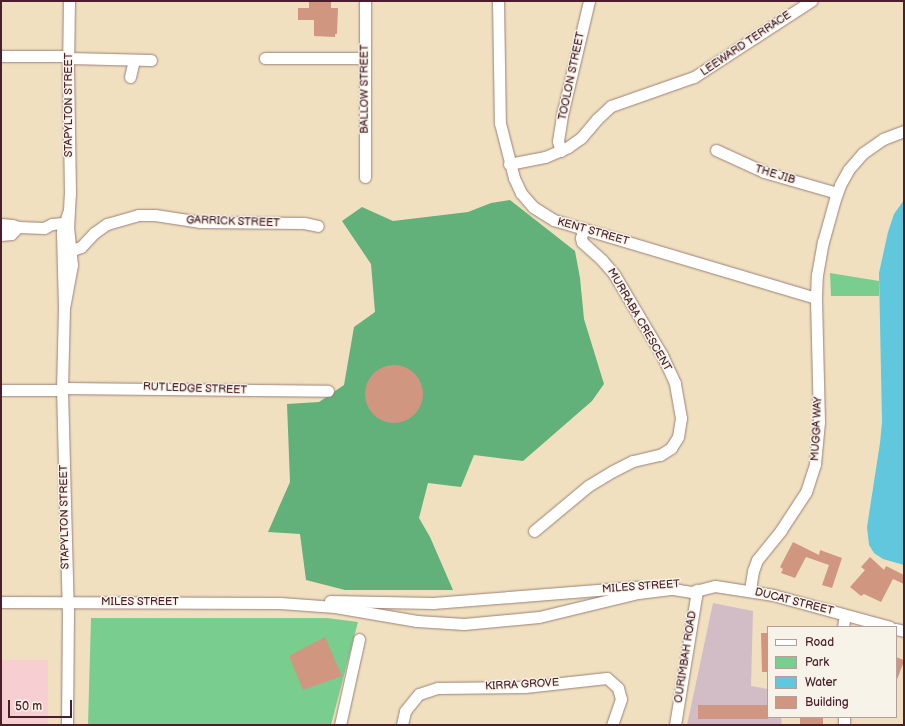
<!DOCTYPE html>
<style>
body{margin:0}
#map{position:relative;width:905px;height:726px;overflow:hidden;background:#f0e0c0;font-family:"Balsamiq Sans",sans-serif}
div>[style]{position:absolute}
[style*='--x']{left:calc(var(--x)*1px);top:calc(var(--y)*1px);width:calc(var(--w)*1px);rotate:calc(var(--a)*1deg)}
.built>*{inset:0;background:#f7cfd3;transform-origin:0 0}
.industrial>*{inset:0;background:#d2bdc7}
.green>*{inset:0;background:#79cd8f}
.forest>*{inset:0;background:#62b07a}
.water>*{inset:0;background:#60c7dd}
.building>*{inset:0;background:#d19680;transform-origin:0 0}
.round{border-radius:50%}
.roads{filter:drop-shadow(0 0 1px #9d8076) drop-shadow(0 0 1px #9d8076)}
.minor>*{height:11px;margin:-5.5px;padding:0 5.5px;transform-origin:5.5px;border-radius:5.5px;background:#fff}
span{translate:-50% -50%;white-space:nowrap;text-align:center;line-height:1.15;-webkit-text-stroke:3px #f7f3e8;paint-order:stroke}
.street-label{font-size:11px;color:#4a1f2b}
.frame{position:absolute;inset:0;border:2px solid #4a1f2b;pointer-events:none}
.legend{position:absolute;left:767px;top:626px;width:130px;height:92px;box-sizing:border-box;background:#f7f3e8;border:1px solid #b29e9c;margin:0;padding:5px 7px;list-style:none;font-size:12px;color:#4a1f2b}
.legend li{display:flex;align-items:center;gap:8px;height:20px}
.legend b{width:20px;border:1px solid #b29e9c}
.scale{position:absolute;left:8px;top:700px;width:64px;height:18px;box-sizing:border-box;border:2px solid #4a1f2b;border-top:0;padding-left:5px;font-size:12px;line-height:14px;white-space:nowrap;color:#4a1f2b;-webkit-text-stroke:3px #f7f3e8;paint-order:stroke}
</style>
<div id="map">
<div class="built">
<div style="left:1px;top:660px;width:47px;height:65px"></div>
</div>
<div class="industrial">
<div style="clip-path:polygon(713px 603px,753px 611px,751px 686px,768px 689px,768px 717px,781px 717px,782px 725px,687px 725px)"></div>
</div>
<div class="green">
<div style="clip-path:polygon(830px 273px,879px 281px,879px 296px,831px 296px)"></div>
<div style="clip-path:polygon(91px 618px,327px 618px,358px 622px,331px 725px,88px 725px)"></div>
</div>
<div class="forest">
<div style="clip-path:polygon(510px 200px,575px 251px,580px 278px,584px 319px,604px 384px,592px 401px,523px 461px,474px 455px,461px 487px,428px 483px,419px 518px,430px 537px,453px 590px,345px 590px,306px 580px,300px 534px,268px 532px,290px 482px,287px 404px,319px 402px,344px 385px,354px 327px,375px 312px,371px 264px,342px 221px,362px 207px,393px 221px,468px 212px,491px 203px)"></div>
</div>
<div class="water">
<div style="clip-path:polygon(904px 200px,904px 565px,883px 559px,874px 553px,869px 545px,867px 527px,880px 443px,882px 422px,879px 273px,888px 232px,894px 214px)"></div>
</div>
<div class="building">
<div style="clip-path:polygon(309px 1px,331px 1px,331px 8px,338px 8px,337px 34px,335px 34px,335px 37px,314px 36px,314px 20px,298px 20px,298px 8px,309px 8px)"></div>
<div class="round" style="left:365px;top:365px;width:58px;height:58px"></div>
<div style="clip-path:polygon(793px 542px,819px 555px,820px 550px,842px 558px,832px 588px,822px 585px,829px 565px,806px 557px,795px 578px,781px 573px,783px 569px,780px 567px)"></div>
<div style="clip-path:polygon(870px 557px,884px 570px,886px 566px,904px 575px,904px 584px,893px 579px,881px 602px,864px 594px,861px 596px,850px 587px,865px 570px,861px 567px)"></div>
<div style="clip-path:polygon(761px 633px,768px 633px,768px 672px,762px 672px)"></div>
<div style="clip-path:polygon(325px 637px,342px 676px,303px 690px,289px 656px)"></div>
<div style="left:896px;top:657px;width:9px;height:45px;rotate:21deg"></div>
<div style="left:768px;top:705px;width:14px;height:70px;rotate:90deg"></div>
<div style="left:800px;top:717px;width:23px;height:8px"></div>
</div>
<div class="roads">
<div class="minor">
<div style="--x:365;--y:1;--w:176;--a:90"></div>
<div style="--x:498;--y:1;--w:122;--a:89.1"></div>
<div style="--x:500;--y:123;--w:57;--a:75.7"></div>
<div style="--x:514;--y:178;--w:17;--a:65"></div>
<div style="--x:521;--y:193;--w:18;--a:49"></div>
<div style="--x:533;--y:207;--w:25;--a:32"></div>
<div style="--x:554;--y:220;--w:273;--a:16.6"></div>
<div style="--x:1;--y:56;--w:68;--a:0"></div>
<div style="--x:68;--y:58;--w:83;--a:1.4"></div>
<div style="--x:265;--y:58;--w:100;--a:0"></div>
<div style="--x:130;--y:77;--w:17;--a:-77"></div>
<div style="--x:716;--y:150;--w:53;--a:24.6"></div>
<div style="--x:764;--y:172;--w:76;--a:16"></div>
<div style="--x:561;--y:151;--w:10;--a:-107"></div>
<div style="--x:558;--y:141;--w:30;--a:-81"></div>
<div style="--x:563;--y:111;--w:113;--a:-76.7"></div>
<div style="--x:509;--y:164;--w:37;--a:-11"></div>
<div style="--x:545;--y:157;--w:25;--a:-23"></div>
<div style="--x:568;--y:147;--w:16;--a:-35"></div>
<div style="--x:581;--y:138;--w:25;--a:-50"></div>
<div style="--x:597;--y:119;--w:19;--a:-43"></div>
<div style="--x:611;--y:106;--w:88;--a:-19.3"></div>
<div style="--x:694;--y:77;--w:140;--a:-33"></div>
<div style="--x:69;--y:210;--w:23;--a:108"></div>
<div style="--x:62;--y:232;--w:76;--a:88.5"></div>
<div style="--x:64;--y:308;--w:44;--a:-79.5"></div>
<div style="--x:72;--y:265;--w:36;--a:-96"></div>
<div style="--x:68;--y:229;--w:35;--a:-87"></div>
<div style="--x:70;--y:194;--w:123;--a:-90.9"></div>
<div style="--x:68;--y:71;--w:70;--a:-89.2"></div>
<div style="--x:1;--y:224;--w:11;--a:5"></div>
<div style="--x:12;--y:225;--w:6;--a:18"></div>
<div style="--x:18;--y:227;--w:26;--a:2"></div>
<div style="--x:44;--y:228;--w:9;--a:-27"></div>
<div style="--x:52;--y:224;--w:12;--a:-5"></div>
<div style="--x:64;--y:223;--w:5;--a:68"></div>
<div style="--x:1;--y:235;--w:10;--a:-6"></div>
<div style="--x:11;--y:234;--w:10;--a:-45"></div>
<div style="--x:65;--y:253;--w:17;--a:-21"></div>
<div style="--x:81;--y:247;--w:19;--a:-47"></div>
<div style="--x:94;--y:233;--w:16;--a:-35"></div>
<div style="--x:107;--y:224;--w:32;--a:-16"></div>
<div style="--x:138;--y:215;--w:17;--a:0"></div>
<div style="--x:155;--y:215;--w:46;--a:8.8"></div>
<div style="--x:200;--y:222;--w:104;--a:0.6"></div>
<div style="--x:304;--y:223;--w:14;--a:12"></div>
<div style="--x:64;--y:308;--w:80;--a:91.4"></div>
<div style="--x:62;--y:388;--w:222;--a:88.5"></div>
<div style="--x:68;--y:610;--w:115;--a:90.5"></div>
<div style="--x:62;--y:388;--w:266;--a:0.6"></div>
<div style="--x:1;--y:390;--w:61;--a:0"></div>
<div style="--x:534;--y:531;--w:70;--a:-39.8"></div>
<div style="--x:588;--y:486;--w:29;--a:-31"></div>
<div style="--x:613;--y:471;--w:22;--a:-27"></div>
<div style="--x:633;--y:461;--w:28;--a:-13"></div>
<div style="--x:660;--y:455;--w:13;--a:-32"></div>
<div style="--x:671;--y:448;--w:13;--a:-58"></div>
<div style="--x:678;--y:437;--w:19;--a:-81"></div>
<div style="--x:681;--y:418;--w:36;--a:-100"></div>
<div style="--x:675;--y:383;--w:31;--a:-115"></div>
<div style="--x:662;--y:355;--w:94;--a:-120.7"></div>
<div style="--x:614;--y:274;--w:18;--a:-131"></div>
<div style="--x:602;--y:260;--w:27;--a:-138"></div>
<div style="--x:582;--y:242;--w:4;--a:-104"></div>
<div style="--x:581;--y:238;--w:9;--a:-77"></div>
<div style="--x:750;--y:590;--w:19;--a:-81"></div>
<div style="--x:753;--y:571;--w:12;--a:-70"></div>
<div style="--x:757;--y:560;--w:38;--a:-51"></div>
<div style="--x:781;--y:530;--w:45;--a:-56.7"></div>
<div style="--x:806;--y:492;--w:29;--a:-72"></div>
<div style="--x:815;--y:464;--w:42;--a:-84.6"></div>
<div style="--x:819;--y:422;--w:124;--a:-91.4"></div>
<div style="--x:816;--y:298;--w:23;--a:-88"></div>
<div style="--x:817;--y:275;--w:34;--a:-80"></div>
<div style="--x:823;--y:242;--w:45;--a:-74.4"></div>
<div style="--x:835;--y:199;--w:15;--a:-70"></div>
<div style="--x:840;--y:185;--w:18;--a:-61"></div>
<div style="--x:849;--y:169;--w:21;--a:-49"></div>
<div style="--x:863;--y:153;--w:24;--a:-35"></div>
<div style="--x:883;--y:139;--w:22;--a:-21"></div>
<div style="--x:330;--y:601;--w:103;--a:1.1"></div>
<div style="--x:433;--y:603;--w:206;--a:-4.5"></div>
<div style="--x:1;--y:602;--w:279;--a:0.2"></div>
<div style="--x:280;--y:603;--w:55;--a:4.2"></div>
<div style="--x:335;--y:607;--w:83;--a:9.7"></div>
<div style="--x:417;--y:621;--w:47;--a:3.7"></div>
<div style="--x:464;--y:624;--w:75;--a:-5.3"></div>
<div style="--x:539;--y:617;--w:102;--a:-13.6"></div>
<div style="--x:638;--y:593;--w:35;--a:-7"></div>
<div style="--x:673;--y:589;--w:18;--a:9"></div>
<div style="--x:691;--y:592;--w:25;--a:-14"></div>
<div style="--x:715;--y:586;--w:59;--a:8.8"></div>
<div style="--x:773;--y:595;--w:121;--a:15.3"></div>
<div style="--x:843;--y:627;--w:12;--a:-81"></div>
<div style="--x:896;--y:629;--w:8;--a:14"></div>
<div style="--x:844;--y:717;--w:8;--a:90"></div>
<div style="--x:340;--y:725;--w:88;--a:-77.5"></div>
<div style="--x:402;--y:725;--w:14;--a:-78"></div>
<div style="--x:405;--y:711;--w:22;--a:-51"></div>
<div style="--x:419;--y:694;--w:20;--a:-18"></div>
<div style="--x:438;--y:688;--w:87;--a:-0.7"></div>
<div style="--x:525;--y:687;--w:82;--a:-6.3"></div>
<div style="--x:607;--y:678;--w:15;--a:42"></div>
<div style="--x:618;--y:688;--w:11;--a:75"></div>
<div style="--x:621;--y:699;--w:28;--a:109"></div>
<div style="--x:675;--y:725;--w:137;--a:-80.7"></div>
</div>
</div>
<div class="street-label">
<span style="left:746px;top:44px;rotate:-34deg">LEEWARD TERRACE</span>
<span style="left:572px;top:76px;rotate:-78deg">TOOLON STREET</span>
<span style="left:365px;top:89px;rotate:-90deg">BALLOW STREET</span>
<span style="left:69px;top:105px;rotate:-90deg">STAPYLTON STREET</span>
<span style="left:775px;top:175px;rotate:17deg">THE JIB</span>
<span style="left:233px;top:222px;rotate:2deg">GARRICK STREET</span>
<span style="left:593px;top:232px;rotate:16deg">KENT STREET</span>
<span style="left:639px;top:320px;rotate:60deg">MURRABA CRESCENT</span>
<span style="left:195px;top:389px;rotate:2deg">RUTLEDGE STREET</span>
<span style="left:817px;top:429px;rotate:-87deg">MUGGA WAY</span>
<span style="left:65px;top:517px;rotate:-91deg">STAPYLTON STREET</span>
<span style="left:641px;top:587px;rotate:-4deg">MILES STREET</span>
<span style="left:140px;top:602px">MILES STREET</span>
<span style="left:794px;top:602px;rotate:14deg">DUCAT STREET</span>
<span style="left:686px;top:657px;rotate:-81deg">OURIMBAH ROAD</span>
<span style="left:522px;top:685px;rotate:-3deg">KIRRA GROVE</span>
</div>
<div class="frame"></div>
<ul class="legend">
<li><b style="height:5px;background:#fff"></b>Road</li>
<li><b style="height:11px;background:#79cd8f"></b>Park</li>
<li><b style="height:11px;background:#60c7dd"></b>Water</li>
<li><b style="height:11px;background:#d19680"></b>Building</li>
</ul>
<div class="scale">50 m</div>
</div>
